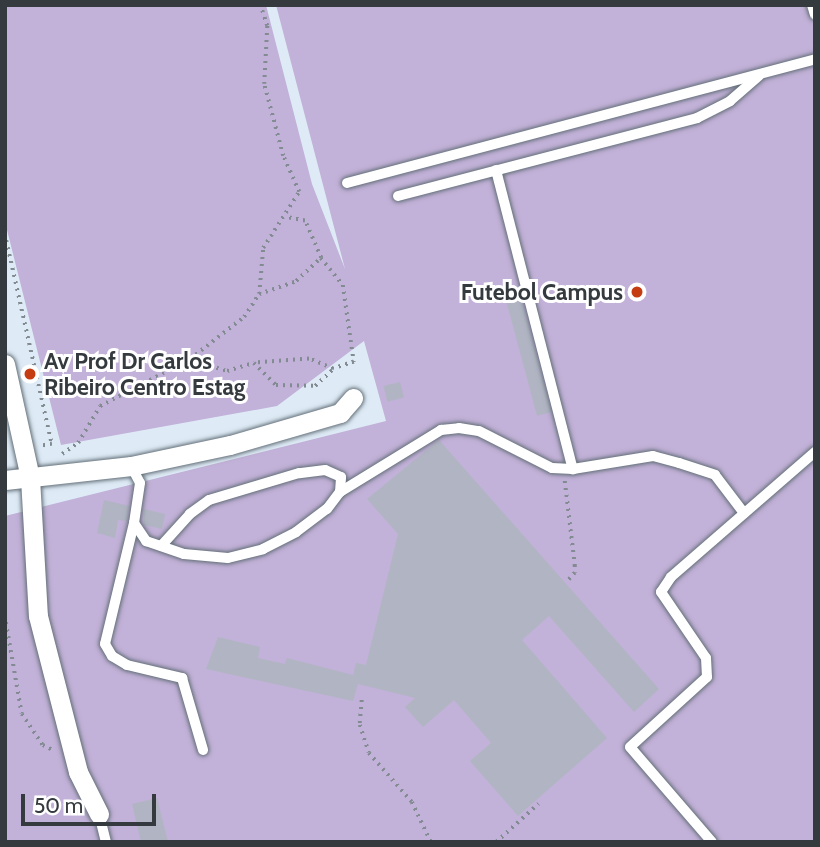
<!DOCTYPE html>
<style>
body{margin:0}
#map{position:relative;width:820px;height:847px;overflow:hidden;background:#deebf6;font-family:Cabin,sans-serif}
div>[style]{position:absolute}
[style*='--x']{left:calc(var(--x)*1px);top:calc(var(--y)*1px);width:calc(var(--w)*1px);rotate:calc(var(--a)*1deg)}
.green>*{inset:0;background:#c2b1d8}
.building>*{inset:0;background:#b1b5c3;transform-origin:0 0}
.path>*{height:3.5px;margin-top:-1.75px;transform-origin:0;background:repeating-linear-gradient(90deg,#828b92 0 2px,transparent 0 7px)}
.roads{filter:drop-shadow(0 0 2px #636f78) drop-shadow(0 0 2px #636f78)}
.service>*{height:10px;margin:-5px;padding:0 5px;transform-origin:5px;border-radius:5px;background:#fff}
.minor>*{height:19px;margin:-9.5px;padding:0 9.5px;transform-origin:9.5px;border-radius:9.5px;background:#fff}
.dots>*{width:19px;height:19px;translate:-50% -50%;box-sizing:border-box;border:4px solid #fff;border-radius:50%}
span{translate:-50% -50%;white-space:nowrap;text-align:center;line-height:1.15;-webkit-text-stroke:6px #fff;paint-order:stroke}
.poi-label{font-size:23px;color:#353a3e;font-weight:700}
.right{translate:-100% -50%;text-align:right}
.left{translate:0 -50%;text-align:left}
.frame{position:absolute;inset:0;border:7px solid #353a3e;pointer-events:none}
.scale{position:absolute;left:21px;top:794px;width:135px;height:32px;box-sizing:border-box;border:4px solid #353a3e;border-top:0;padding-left:9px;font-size:21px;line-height:24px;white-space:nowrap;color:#353a3e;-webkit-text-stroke:5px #fff;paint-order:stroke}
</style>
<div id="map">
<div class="green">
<div style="clip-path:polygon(5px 5px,266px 5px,312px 184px,345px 269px,276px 5px,815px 5px,815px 842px,5px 842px,5px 516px,386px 421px,364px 341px,277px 406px,61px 445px,5px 222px)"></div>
</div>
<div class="building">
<div style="left:521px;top:298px;width:118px;height:15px;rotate:75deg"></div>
<div style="left:400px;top:382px;width:16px;height:17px;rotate:76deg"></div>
<div style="clip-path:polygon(439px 440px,659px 689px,634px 712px,549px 616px,522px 640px,607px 738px,518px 816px,470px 761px,491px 743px,454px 700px,423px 727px,405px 707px,415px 698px,358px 684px,353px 701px,206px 669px,218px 637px,260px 647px,258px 658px,285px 664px,287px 658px,353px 675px,356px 663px,366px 665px,398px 534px,367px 499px)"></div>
<div style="clip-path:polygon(104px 500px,129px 506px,127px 521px,118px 520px,115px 538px,97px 533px)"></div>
<div style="clip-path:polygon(144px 509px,165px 514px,162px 529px,144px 525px)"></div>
<div style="clip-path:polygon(157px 798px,168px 842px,141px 842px,132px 804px)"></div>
</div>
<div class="path">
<div style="--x:5;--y:234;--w:215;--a:77.4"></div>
<div style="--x:52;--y:444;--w:10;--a:169"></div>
<div style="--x:321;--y:258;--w:35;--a:51"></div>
<div style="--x:343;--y:285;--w:78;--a:81.9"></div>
<div style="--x:354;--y:362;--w:22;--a:162"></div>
<div style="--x:259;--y:294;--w:39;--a:-19"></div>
<div style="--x:296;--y:281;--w:34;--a:-43"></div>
<div style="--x:321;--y:258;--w:40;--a:-113.4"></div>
<div style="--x:305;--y:221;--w:20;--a:-169"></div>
<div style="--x:190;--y:359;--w:39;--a:18"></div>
<div style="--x:227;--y:371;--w:28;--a:-17"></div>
<div style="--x:254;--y:363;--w:31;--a:45"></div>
<div style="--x:276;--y:385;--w:39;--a:1"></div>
<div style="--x:315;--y:386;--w:25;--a:-43"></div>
<div style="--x:333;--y:369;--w:26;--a:-157"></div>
<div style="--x:309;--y:359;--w:55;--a:175.8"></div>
<div style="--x:62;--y:454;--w:19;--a:-35"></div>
<div style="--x:78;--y:443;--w:43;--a:-59.3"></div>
<div style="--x:100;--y:406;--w:102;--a:-27.6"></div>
<div style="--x:190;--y:359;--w:68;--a:-37.9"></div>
<div style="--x:244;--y:317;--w:27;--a:-57"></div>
<div style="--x:259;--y:294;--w:46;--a:-85"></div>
<div style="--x:263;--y:248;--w:67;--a:-57.3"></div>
<div style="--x:299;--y:192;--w:39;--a:-114"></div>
<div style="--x:283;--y:156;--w:74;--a:-104.8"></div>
<div style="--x:264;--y:84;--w:58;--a:-87"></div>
<div style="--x:267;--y:26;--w:22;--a:-108"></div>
<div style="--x:565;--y:481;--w:85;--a:83.2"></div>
<div style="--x:575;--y:565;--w:8;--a:90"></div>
<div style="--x:575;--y:573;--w:13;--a:132"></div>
<div style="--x:5;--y:616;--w:99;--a:80.2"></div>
<div style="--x:22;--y:714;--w:37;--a:56"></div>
<div style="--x:43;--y:745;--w:11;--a:27"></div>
<div style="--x:362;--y:700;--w:25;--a:95"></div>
<div style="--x:360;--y:725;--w:29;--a:72"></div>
<div style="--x:369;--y:753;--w:65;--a:48.7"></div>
<div style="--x:412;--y:802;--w:44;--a:64.6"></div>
<div style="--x:496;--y:842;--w:57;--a:-42.1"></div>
</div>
<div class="roads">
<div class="service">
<div style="--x:812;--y:5;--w:10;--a:73"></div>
<div style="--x:496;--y:170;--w:309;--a:75.6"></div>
<div style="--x:347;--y:183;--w:484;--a:-14.8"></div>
<div style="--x:398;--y:196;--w:309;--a:-14.6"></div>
<div style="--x:697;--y:118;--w:37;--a:-27"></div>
<div style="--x:730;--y:101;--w:38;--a:-41"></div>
<div style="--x:131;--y:466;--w:19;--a:62"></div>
<div style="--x:140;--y:483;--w:40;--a:98.5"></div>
<div style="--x:134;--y:523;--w:22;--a:56"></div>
<div style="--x:146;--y:541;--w:40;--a:18.9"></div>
<div style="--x:184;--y:554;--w:44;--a:5.2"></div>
<div style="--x:228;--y:558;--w:36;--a:-14"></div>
<div style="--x:263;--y:549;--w:37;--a:-27"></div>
<div style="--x:296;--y:532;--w:39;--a:-37"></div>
<div style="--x:327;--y:509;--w:21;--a:-53"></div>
<div style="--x:340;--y:492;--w:15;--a:-86"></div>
<div style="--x:341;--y:477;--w:17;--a:-156"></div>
<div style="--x:325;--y:470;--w:26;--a:173"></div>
<div style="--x:299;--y:473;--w:94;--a:163.3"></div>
<div style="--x:209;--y:500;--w:24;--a:144"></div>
<div style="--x:190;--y:514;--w:43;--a:132.2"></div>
<div style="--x:340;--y:492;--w:119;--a:-31.5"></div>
<div style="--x:441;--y:430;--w:18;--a:-6"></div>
<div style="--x:459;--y:428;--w:20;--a:9"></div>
<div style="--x:479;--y:431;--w:82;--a:26.9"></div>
<div style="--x:552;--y:468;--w:21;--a:3"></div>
<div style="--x:573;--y:469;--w:81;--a:-9.2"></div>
<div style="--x:653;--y:456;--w:27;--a:15"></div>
<div style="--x:679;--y:463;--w:38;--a:18"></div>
<div style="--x:715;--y:475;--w:48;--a:52.7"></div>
<div style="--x:134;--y:523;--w:124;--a:103.5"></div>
<div style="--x:105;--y:644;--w:14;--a:60"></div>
<div style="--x:112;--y:656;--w:17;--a:31"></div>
<div style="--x:127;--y:665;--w:57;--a:13.3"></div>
<div style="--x:182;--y:678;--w:75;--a:73.7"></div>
<div style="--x:99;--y:814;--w:29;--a:76"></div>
<div style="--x:712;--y:842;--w:125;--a:-130.8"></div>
<div style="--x:630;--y:747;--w:104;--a:-42.3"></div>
<div style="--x:707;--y:677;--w:19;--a:-93"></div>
<div style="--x:706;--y:658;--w:80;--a:-124.3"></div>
<div style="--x:661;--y:592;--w:18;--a:-56"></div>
<div style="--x:671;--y:577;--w:191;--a:-41"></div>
</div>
<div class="minor">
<div style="--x:5;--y:364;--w:117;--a:77.6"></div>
<div style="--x:30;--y:478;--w:138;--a:86.7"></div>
<div style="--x:38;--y:616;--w:161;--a:75.6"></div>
<div style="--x:78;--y:772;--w:47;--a:63.4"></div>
<div style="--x:5;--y:480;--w:127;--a:-6.3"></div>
<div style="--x:131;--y:466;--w:101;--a:-12"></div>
<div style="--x:230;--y:445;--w:115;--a:-16.2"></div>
<div style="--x:340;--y:413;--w:20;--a:-49"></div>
</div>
</div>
<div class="dots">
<div style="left:637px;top:292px;background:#c53c13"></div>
<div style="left:30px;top:374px;background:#c53c13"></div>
</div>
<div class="poi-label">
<span class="right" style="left:623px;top:292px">Futebol Campus</span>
<span class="left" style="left:44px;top:374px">Av Prof Dr Carlos<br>Ribeiro Centro Estag</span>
</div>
<div class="frame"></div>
<div class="scale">50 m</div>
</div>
